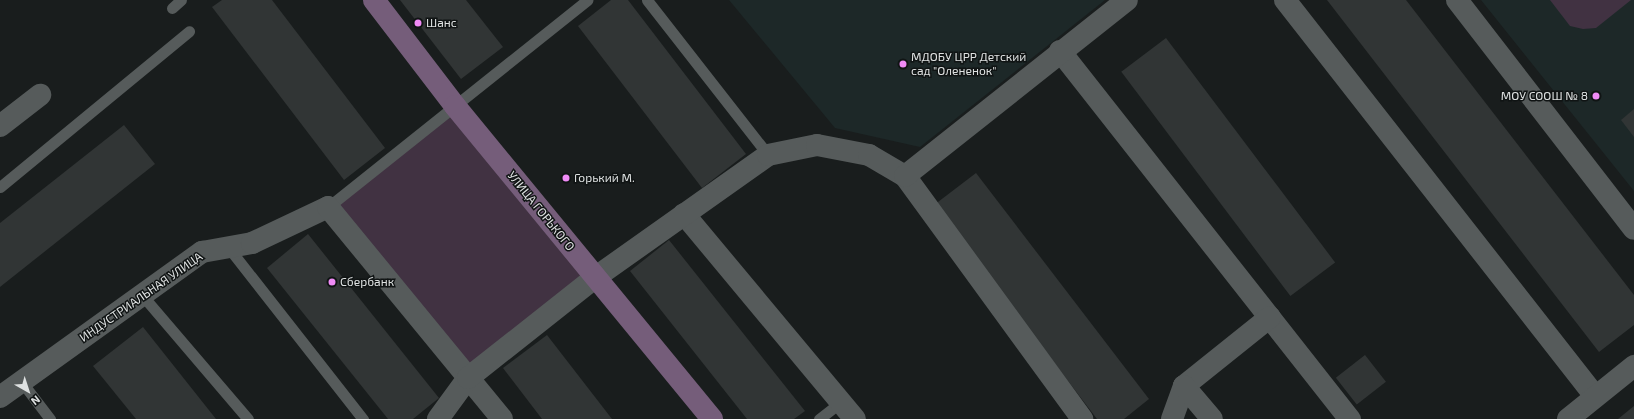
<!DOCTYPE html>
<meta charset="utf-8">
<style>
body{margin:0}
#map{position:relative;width:1634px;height:419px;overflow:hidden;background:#191d1d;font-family:"Exo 2",sans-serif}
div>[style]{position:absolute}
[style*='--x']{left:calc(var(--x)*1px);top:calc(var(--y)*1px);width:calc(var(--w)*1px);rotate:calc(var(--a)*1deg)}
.built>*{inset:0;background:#1d2828}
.green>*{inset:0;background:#413242;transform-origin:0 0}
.building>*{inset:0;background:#313535;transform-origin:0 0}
.lane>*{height:11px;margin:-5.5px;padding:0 5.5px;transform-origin:5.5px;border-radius:5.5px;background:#565b5b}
.street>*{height:22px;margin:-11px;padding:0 11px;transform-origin:11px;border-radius:11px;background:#565b5b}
.secondary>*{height:22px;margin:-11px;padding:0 11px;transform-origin:11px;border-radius:11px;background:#755d7a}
.dots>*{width:11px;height:11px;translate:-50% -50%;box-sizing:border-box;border:2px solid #101414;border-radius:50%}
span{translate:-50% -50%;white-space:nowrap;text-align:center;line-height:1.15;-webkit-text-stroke:3px #101414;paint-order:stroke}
.poi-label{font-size:12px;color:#dee1e1}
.left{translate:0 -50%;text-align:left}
.right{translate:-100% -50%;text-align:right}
.street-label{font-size:12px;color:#dee1e1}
.north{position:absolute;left:8px;top:371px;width:40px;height:40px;-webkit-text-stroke:3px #101414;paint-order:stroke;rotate:141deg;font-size:11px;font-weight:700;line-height:16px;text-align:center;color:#dee1e1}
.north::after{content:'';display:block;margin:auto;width:14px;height:18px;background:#dee1e1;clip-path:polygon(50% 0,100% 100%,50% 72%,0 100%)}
</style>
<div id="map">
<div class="built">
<div style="clip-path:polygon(729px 0,1105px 0,920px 147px,835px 128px)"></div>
<div style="clip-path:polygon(1481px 0,1634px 0,1634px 191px)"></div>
</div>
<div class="green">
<div style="clip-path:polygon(1550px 0,1631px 0,1596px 28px,1583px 29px,1570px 26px)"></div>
<div style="left:455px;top:106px;width:222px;height:162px;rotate:50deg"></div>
</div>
<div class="building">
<div style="clip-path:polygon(222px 0,272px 0,385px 148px,344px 180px,212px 7px)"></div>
<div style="clip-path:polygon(400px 0,466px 0,503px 47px,461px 79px)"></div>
<div style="clip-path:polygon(611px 0,628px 0,746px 154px,702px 188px,578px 26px)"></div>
<div style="clip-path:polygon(1327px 0,1406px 0,1634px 295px,1634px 325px,1599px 352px)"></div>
<div style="left:1166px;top:38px;width:281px;height:56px;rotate:53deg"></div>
<div style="clip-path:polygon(1634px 109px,1634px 137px,1621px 120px)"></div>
<div style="clip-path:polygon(124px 125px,155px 164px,0 287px,0 223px)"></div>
<div style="clip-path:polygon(976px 173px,1149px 399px,1124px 419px,1097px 419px,934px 205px)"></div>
<div style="clip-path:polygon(308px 234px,439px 398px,413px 419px,388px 419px,267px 268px)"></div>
<div style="clip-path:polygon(669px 240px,805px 411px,794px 419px,747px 419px,630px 271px)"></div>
<div style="clip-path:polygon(143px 327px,216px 419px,136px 419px,93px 366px)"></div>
<div style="clip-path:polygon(547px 335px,612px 419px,542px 419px,503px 368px)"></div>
<div style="left:1365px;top:355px;width:34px;height:37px;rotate:52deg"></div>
<div style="clip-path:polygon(1634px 406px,1634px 419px,1618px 419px)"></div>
</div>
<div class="lane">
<div style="--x:647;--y:0;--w:197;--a:52"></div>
<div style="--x:172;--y:8;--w:12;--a:-42"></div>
<div style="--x:0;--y:187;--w:245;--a:-39.5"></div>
<div style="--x:328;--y:207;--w:332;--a:-38.6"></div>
<div style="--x:228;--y:247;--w:219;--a:51.9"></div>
<div style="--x:142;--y:295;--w:163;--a:49.5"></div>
<div style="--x:21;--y:381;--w:48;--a:52.7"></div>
<div style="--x:819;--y:419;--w:28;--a:-38"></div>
</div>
<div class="street">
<div style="--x:1285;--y:0;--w:503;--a:51.95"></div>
<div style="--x:1457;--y:0;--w:289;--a:52.3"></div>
<div style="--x:1060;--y:51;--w:469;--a:51.8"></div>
<div style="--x:0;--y:126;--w:51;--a:-37.8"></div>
<div style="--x:905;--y:176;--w:301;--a:53.9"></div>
<div style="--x:684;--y:214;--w:267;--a:50.2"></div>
<div style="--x:1184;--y:386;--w:110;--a:-38.7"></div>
<div style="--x:0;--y:397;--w:249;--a:-35.7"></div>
<div style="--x:202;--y:252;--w:51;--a:-10.2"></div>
<div style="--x:252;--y:243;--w:84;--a:-25.3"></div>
<div style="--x:328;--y:207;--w:274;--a:50.6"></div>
<div style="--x:438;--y:419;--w:51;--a:-53.8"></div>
<div style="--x:468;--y:378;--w:163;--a:-38.3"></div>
<div style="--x:596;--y:277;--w:211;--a:-35.3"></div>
<div style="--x:768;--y:155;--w:50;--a:-11.5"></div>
<div style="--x:817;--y:145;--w:53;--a:10.9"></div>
<div style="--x:869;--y:155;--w:42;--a:30.3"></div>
<div style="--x:905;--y:176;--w:283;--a:-38.4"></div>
<div style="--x:1172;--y:419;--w:35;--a:-70"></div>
<div style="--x:1184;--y:386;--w:43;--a:49.7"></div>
<div style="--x:1568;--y:419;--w:85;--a:-38.8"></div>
</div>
<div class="secondary">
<div style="--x:374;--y:0;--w:133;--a:52.6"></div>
<div style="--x:455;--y:106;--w:405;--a:50.6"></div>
</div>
<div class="dots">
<div style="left:418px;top:23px;background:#f08bf6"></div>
<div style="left:903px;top:64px;background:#f08bf6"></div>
<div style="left:1596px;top:96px;background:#f08bf6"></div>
<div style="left:566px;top:178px;background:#f08bf6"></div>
<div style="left:332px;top:282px;background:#f08bf6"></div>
</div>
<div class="poi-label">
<span class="left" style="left:426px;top:23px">Шанс</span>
<span class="left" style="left:911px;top:64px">МДОБУ ЦРР Детский<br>сад "Олененок"</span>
<span class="right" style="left:1588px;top:96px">МОУ СООШ № 8</span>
<span class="left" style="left:574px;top:178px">Горький М.</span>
<span class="left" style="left:340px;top:282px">Сбербанк</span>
</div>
<div class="street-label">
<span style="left:541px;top:211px;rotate:51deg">УЛИЦА ГОРЬКОГО</span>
<span style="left:141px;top:297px;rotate:-35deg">ИНДУСТРИАЛЬНАЯ УЛИЦА</span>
</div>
<div class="north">N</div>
</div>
